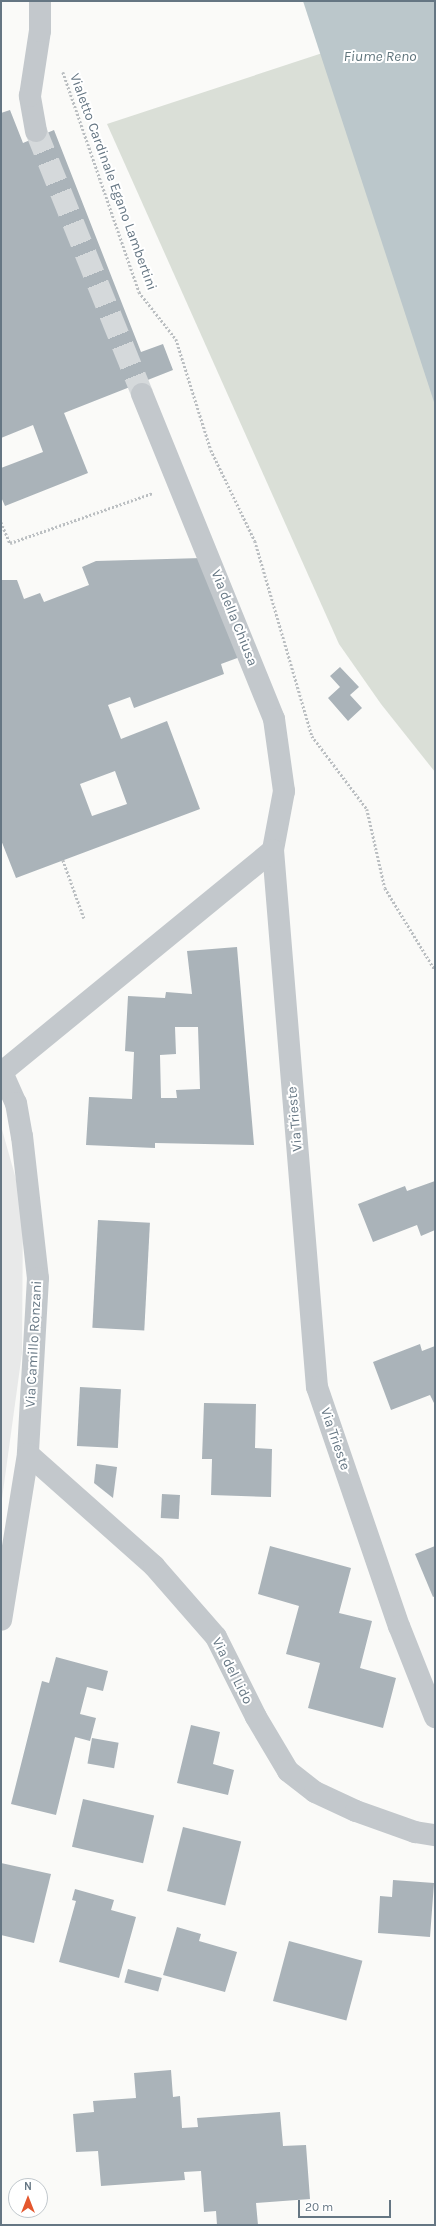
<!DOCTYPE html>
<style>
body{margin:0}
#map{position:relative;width:436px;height:2226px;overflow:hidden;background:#fafaf8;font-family:Karla,sans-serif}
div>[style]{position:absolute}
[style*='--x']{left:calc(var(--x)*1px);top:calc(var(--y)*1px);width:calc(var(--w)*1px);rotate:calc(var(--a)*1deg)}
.built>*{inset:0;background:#e8e9e9}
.green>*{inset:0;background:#dadfd7}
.water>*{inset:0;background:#bbc7cb}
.building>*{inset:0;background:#aab3b9;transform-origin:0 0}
.minor-tunnel>*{height:22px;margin-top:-11px;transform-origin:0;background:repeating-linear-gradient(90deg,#d5d9db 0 22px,transparent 0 33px)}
.path>*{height:2.5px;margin-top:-1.25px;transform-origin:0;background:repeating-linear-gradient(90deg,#bbbfc2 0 2px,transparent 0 4px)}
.minor>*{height:22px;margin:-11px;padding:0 11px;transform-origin:11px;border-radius:11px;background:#c3c8cc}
span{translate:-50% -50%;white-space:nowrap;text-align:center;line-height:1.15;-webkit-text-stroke:4px #fff;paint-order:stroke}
.street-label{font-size:14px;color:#657683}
.water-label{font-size:15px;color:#60757c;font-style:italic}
.frame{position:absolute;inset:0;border:2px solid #657683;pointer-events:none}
.north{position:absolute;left:8px;top:2178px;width:40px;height:40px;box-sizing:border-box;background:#fff;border:1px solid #c1c8cd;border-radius:50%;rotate:0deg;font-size:11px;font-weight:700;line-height:16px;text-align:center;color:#657683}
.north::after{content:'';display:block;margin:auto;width:14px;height:18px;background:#e4572e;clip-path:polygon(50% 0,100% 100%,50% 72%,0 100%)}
.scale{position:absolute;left:298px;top:2200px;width:93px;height:18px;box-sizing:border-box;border:2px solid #657683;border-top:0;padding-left:5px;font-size:12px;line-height:14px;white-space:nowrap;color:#657683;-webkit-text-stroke:3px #fff;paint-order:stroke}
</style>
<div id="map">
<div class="built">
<div style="clip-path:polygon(1px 1126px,23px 1204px,22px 1353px,1px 1506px)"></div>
</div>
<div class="green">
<div style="clip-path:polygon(435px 16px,435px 772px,381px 704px,339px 644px,107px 124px)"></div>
</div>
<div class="water">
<div style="clip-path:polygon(303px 1px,435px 1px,435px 405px)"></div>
</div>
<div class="building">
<div style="clip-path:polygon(10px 110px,23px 143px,54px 130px,141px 352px,163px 344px,173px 370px,64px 413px,88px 473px,5px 506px,1px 497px,1px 468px,43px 452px,33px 425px,1px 438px,1px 113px)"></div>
<div style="clip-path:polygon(evenodd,202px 558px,240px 657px,221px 664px,224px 674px,134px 708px,130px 697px,108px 705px,121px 739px,167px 721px,200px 809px,16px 878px,1px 840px,1px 580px,17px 580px,24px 599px,40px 593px,44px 602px,89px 585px,82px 567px,96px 561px,202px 558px,115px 771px,127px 804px,92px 816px,80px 784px,115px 771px)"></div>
<div style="clip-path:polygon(340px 667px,359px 687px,350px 695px,362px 708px,348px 721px,328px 698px,340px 687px,330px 676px)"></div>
<div style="clip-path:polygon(evenodd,237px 947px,254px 1145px,155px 1143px,155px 1148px,86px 1145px,89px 1097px,132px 1099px,134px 1052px,125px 1051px,128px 996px,165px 998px,166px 992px,192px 994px,187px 951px,237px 947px,175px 1027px,198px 1027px,200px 1089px,176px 1090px,177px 1098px,161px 1098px,160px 1055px,176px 1054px,175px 1027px)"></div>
<div style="clip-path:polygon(435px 1181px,435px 1230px,421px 1236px,417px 1225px,373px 1242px,358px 1204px,405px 1186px,407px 1191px)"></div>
<div style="left:98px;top:1220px;width:52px;height:108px;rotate:3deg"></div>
<div style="clip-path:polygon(420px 1344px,422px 1351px,435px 1346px,435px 1405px,430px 1395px,391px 1410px,373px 1362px)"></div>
<div style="left:80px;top:1387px;width:41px;height:59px;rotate:3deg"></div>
<div style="clip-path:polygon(204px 1403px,256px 1404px,255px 1448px,272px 1449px,271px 1497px,211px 1495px,212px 1459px,202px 1459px)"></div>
<div style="clip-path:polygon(96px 1464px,117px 1467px,113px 1498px,94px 1483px)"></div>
<div style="left:162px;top:1494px;width:18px;height:24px;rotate:3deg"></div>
<div style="clip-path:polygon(270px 1546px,351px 1568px,339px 1613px,372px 1621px,360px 1668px,396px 1678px,383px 1728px,308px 1708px,320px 1663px,286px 1654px,299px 1606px,258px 1594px)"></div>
<div style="clip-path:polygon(435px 1546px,435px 1596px,433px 1597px,415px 1554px)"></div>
<div style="clip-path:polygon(56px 1657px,108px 1671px,103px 1691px,87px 1687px,80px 1714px,96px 1718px,90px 1741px,75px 1737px,56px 1815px,11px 1804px,42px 1681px,49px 1683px)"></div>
<div style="clip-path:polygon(191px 1725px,220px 1732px,213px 1764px,234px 1770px,228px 1795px,177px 1783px)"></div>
<div style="left:92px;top:1738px;width:27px;height:26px;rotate:10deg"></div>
<div style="left:83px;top:1799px;width:73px;height:49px;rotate:13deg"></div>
<div style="left:183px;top:1827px;width:60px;height:66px;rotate:14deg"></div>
<div style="clip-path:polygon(1px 1863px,51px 1874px,34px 1943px,1px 1935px)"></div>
<div style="clip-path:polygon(393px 1880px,434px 1883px,430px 1937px,378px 1933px,380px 1896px,392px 1897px)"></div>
<div style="clip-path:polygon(75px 1889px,114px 1900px,111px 1910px,136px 1917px,119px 1978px,59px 1962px,76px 1901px,72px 1900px)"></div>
<div style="clip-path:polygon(177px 1927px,201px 1934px,199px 1941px,237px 1952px,225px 1992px,163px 1975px)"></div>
<div style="left:289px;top:1941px;width:76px;height:62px;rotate:15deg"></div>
<div style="left:128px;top:1969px;width:35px;height:14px;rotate:15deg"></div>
<div style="clip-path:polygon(171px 2070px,173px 2097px,180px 2096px,182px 2128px,198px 2127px,197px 2118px,280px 2112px,283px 2146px,306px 2145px,310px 2199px,256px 2203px,258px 2225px,217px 2225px,216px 2211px,204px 2212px,201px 2171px,184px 2172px,185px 2180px,101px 2186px,98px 2151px,76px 2152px,73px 2114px,94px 2112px,93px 2101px,136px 2098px,134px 2073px)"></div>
</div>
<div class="minor-tunnel">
<div style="--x:36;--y:131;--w:284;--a:68"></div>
</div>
<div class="path">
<div style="--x:63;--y:72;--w:233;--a:70.9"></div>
<div style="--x:139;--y:292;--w:60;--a:51.8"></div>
<div style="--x:176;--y:339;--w:116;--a:72.5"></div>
<div style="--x:211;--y:450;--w:101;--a:64.2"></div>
<div style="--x:255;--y:541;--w:203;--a:73.7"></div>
<div style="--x:312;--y:736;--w:91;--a:53"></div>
<div style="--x:367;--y:809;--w:81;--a:77.2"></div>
<div style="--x:385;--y:888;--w:96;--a:58.6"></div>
<div style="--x:1;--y:522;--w:23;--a:67"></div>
<div style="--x:10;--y:543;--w:151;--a:-19.3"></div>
<div style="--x:63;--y:860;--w:62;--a:70.1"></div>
</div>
<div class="minor">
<div style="--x:36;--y:131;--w:36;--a:-100"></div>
<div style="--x:30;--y:96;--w:66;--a:-81.3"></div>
<div style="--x:40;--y:31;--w:30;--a:-90"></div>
<div style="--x:142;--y:394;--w:351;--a:67.9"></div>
<div style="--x:274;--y:719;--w:73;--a:82.1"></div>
<div style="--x:284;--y:791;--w:60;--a:100.6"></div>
<div style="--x:273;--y:850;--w:539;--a:85.32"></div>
<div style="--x:317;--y:1387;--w:253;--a:71.1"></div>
<div style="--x:399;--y:1626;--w:98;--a:68.4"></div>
<div style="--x:1;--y:1070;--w:36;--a:66"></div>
<div style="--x:16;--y:1103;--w:34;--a:80"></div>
<div style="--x:22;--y:1136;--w:143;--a:83.6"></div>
<div style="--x:38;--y:1278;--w:176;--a:93.3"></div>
<div style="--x:28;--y:1454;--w:168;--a:99.2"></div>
<div style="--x:2;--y:1072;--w:350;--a:-39.3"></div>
<div style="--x:28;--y:1454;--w:169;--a:41.6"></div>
<div style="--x:154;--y:1566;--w:94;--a:48.9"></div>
<div style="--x:216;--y:1637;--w:89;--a:63.4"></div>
<div style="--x:256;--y:1717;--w:63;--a:59.3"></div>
<div style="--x:288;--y:1771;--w:34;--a:38"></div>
<div style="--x:315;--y:1792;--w:45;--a:24.9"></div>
<div style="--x:356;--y:1811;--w:63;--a:19.6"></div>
<div style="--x:415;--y:1832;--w:20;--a:9"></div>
</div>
<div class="street-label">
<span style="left:113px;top:182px;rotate:70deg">Vialetto Cardinale Egano Lambertini</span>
<span style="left:234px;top:618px;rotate:68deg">Via della Chiusa</span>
<span style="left:295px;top:1119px;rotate:-95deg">Via Trieste</span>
<span style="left:34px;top:1344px;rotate:-87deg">Via Camillo Ronzani</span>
<span style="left:335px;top:1439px;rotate:71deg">Via Trieste</span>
<span style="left:232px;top:1671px;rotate:63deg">Via del Lido</span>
</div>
<div class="water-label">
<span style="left:380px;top:57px">Fiume Reno</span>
</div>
<div class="frame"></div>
<div class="north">N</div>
<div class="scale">20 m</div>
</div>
